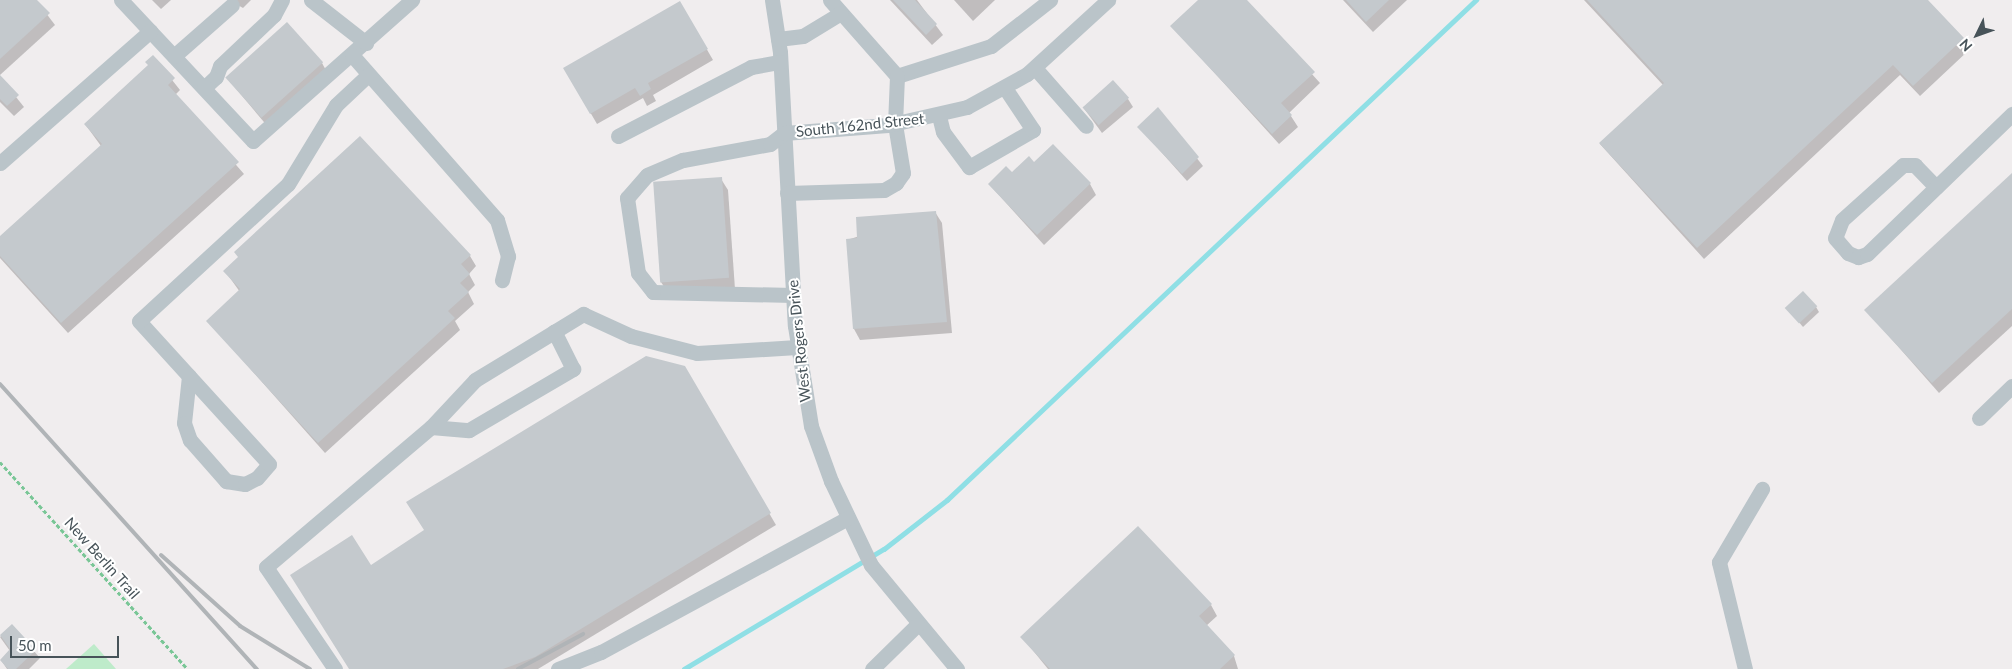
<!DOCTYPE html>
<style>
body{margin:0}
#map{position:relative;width:2012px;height:669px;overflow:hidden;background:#f0edee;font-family:Lato,sans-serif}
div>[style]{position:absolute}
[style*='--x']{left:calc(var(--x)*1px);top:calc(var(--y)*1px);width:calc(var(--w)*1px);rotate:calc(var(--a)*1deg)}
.green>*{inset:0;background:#beebca}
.shadow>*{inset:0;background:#0003}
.stream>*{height:4.5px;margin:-2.25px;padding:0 2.25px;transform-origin:2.25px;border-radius:2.25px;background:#8fdfe5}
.building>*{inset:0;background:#c4c9cd;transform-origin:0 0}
.path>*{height:2.5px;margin-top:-1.25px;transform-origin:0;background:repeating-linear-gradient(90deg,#79c696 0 4px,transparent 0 6.5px)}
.minor>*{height:15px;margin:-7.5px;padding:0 7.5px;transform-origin:7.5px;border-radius:7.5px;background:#bac4c9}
.rail>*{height:4px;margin:-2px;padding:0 2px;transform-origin:2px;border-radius:2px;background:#b0b4b7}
span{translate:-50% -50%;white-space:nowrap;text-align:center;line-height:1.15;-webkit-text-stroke:4px #fff;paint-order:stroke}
.street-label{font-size:15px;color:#475359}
.north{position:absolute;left:1952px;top:10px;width:50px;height:50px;-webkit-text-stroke:4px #fff;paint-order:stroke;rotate:228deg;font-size:14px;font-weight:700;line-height:20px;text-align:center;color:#475359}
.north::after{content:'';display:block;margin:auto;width:18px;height:22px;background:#475359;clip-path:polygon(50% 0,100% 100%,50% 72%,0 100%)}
.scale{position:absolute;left:10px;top:636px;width:109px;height:22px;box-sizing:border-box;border:2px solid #475359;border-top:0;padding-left:6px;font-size:15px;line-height:18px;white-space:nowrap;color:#475359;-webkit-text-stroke:4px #fff;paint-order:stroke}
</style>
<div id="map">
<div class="green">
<div style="clip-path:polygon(94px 644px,116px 669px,66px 669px)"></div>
</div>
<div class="shadow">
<div style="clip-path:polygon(0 0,36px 0,55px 25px,0 75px)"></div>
<div style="clip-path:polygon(152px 0,171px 0,161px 9px)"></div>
<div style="clip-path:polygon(229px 0,251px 0,243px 8px)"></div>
<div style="clip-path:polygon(890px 0,917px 0,943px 35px,932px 45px)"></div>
<div style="clip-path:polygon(954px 0,995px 0,973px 21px)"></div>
<div style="clip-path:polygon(1199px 0,1245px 0,1320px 83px,1289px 113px,1298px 127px,1279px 144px,1172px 26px)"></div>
<div style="clip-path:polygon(1343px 0,1407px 0,1373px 32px)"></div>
<div style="clip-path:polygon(1584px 0,1926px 0,1969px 50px,1920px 96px,1900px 75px,1704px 259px,1600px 144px,1663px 85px)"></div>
<div style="clip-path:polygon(680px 3px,713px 60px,653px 95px,656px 101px,647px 106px,643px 98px,597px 124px,565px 69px)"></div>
<div style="clip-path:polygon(153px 56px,180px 90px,175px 95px,244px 174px,68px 333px,0 258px,0 238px,101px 146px,85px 124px,149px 66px)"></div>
<div style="clip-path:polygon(322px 63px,328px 74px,269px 128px,227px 78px)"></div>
<div style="clip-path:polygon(0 77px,24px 107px,14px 116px,0 102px)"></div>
<div style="clip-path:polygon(1128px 99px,1133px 107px,1102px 133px,1083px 107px)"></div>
<div style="clip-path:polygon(1158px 109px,1203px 166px,1187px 181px,1139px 127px)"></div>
<div style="clip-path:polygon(1034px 163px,1090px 184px,1096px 195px,1044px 245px,989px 184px)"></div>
<div style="clip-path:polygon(2012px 175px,2012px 326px,1939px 393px,1866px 310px)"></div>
<div style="clip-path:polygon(721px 179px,728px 190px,735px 289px,668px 293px,661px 282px)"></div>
<div style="clip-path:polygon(935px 212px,942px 223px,952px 333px,860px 340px,854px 329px,847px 240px)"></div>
<div style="clip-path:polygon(470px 256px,476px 266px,469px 274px,475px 285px,468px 292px,474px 304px,455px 321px,460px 330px,325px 453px,208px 321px,240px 292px,225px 271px)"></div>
<div style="clip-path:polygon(1816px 307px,1819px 312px,1803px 327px,1787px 308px)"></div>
<div style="clip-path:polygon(684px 367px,776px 525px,538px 669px,350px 669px,371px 566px)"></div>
<div style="clip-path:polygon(1211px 605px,1217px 616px,1206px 626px,1234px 656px,1238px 669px,1048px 669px,1022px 637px)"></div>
<div style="clip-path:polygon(12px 626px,40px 658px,29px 669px,7px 669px,1px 660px,10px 651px,0 637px)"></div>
</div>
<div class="stream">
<div style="--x:684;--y:669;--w:233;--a:-31"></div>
<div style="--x:884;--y:549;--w:80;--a:-37.9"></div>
<div style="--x:947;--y:500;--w:728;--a:-43.39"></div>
</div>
<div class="building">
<div style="clip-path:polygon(0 0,37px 0,50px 13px,0 59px)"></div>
<div style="clip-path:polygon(893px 0,915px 0,937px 24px,926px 35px)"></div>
<div style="clip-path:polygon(1198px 0,1247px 0,1315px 72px,1281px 103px,1292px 115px,1272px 134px,1170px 26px)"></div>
<div style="clip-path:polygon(1346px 0,1389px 0,1366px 22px)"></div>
<div style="clip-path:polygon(1587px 0,1928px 0,1964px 38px,1913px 86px,1893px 65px,1697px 248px,1599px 143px,1664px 83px)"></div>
<div style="clip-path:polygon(680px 1px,708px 49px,648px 83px,651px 89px,640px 96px,635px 88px,590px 114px,563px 68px)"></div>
<div style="left:287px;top:22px;width:54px;height:83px;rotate:48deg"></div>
<div style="clip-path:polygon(153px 55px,175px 78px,168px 85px,239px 162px,61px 323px,0 256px,0 236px,102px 144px,84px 124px,148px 65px,145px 62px)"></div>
<div style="clip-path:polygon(0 75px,19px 95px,7px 106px,0 99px)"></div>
<div style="left:1113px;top:80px;width:24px;height:41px;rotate:48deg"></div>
<div style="clip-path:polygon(1158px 107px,1199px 157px,1182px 174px,1137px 127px)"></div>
<div style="clip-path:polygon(360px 136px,471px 255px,461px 264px,470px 274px,460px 283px,469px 292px,448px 311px,455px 318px,318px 443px,206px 321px,240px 289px,223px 271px,238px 257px,234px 252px)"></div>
<div style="clip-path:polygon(1053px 144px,1091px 183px,1037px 235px,988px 184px,1006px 166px,1012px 172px,1029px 156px,1034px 162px)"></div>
<div style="clip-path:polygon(2012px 173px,2012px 309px,1932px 383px,1864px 310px)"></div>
<div style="left:722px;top:177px;width:101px;height:69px;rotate:86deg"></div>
<div style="clip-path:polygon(936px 211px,947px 322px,853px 329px,846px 239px,857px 238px,856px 217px)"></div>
<div style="left:1803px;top:291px;width:21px;height:25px;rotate:47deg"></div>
<div style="clip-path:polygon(646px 356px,685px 366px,771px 513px,535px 657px,503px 669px,349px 669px,290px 575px,352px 535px,371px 565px,424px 530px,406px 502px)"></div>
<div style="clip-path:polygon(1138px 526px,1212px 604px,1199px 616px,1235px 655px,1220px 669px,1050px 669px,1020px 637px)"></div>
<div style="clip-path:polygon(12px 624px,36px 650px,16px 669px,8px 669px,0 660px,10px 649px,0 635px)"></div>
</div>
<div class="path">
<div style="--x:0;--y:462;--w:280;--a:47.8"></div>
</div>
<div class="minor">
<div style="--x:121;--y:0;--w:193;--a:46.9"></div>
<div style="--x:253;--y:141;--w:213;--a:-41.6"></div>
<div style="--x:311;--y:0;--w:70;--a:38"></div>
<div style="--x:772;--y:0;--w:53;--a:81.3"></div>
<div style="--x:780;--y:52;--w:274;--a:86.9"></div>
<div style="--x:795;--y:326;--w:101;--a:80.9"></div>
<div style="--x:811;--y:426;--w:59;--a:70"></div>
<div style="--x:831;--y:481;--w:93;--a:64.5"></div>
<div style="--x:871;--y:565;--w:135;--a:50.4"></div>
<div style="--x:830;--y:0;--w:101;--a:48.6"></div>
<div style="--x:897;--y:76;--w:99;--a:-17.7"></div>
<div style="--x:991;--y:46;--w:75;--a:-37.9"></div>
<div style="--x:778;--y:39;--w:25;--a:-7"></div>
<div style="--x:803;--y:36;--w:44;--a:-31.2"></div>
<div style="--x:352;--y:55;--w:220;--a:48.7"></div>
<div style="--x:497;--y:220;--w:38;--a:73"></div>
<div style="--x:508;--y:256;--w:25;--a:104"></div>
<div style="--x:174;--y:56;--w:77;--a:-41.3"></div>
<div style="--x:1035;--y:68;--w:77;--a:48.7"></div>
<div style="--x:204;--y:88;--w:16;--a:-43"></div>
<div style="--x:216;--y:77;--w:12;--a:-70"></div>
<div style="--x:220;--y:66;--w:74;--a:-43.4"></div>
<div style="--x:274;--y:15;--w:17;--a:-62"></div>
<div style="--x:939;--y:116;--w:16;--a:76"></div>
<div style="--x:943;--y:132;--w:44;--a:53.4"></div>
<div style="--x:969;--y:167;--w:74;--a:-30"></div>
<div style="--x:1033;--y:130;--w:50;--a:-123.7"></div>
<div style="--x:618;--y:136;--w:150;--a:-27.4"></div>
<div style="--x:751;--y:67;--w:29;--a:-10"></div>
<div style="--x:0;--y:163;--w:200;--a:-41.3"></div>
<div style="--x:1936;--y:187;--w:30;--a:-134"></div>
<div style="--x:1915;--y:165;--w:12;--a:180"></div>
<div style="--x:1903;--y:165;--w:82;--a:138"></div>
<div style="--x:1842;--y:220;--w:19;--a:111"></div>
<div style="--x:1835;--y:238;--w:20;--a:49"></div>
<div style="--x:1848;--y:253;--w:11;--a:22"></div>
<div style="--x:1858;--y:257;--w:9;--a:-18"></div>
<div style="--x:1867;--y:254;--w:202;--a:-44"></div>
<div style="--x:787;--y:193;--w:97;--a:-1.8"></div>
<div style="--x:884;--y:190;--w:14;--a:-30"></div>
<div style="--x:896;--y:183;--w:12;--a:-55"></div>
<div style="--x:903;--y:173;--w:50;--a:-99.3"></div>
<div style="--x:895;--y:124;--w:48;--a:-87.6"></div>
<div style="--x:793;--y:295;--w:140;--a:-178.8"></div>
<div style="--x:653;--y:292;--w:24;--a:-128"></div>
<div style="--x:638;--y:273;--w:76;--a:-98.3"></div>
<div style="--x:627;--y:198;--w:30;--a:-49"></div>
<div style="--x:647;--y:175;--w:39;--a:-23"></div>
<div style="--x:683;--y:160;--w:88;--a:-10.4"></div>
<div style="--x:770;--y:144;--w:18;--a:-38"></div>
<div style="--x:784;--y:133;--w:104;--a:-4.4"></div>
<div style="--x:888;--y:125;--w:81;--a:-12.8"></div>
<div style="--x:967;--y:107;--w:68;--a:-28.8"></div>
<div style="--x:1027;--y:74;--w:110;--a:-42.4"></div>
<div style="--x:189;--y:376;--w:47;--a:96.1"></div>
<div style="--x:184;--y:423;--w:18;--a:71"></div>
<div style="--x:190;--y:440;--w:55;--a:48.7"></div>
<div style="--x:226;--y:481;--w:19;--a:9"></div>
<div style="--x:245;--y:484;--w:13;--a:-27"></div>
<div style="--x:257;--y:478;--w:18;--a:-49"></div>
<div style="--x:269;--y:464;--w:193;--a:-132.3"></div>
<div style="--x:139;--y:321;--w:202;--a:-42.6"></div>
<div style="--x:288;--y:184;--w:92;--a:-58.7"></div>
<div style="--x:336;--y:105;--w:44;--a:-43.2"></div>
<div style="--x:1979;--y:418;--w:46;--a:-44.1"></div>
<div style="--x:431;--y:427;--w:38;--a:5"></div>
<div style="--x:469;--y:430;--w:121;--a:-30.4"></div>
<div style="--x:573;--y:369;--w:42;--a:-116.6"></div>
<div style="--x:335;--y:669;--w:123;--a:-124.1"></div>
<div style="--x:266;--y:567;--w:216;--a:-40.3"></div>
<div style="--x:431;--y:427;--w:64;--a:-46.9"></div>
<div style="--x:475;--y:380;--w:127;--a:-31.4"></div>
<div style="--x:583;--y:314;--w:53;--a:24.6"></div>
<div style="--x:631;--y:336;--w:68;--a:14.4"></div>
<div style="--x:697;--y:353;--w:100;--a:-3.4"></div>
<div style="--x:558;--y:669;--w:46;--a:-21.6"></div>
<div style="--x:601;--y:652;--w:281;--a:-28.5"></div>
<div style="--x:872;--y:669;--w:63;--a:-44.4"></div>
<div style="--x:1745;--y:669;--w:110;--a:-103.7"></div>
<div style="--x:1719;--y:562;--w:85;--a:-59.5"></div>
</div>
<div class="rail">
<div style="--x:0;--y:384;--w:384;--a:48"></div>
<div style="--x:161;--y:555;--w:106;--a:41.9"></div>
<div style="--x:240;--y:626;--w:82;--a:31.6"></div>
<div style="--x:518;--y:669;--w:74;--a:-28.3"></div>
</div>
<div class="street-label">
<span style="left:860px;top:125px;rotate:-6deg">South 162nd Street</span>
<span style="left:799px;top:341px;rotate:-96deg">West Rogers Drive</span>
<span style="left:102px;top:558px;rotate:48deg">New Berlin Trail</span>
</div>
<div class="north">N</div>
<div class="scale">50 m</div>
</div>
